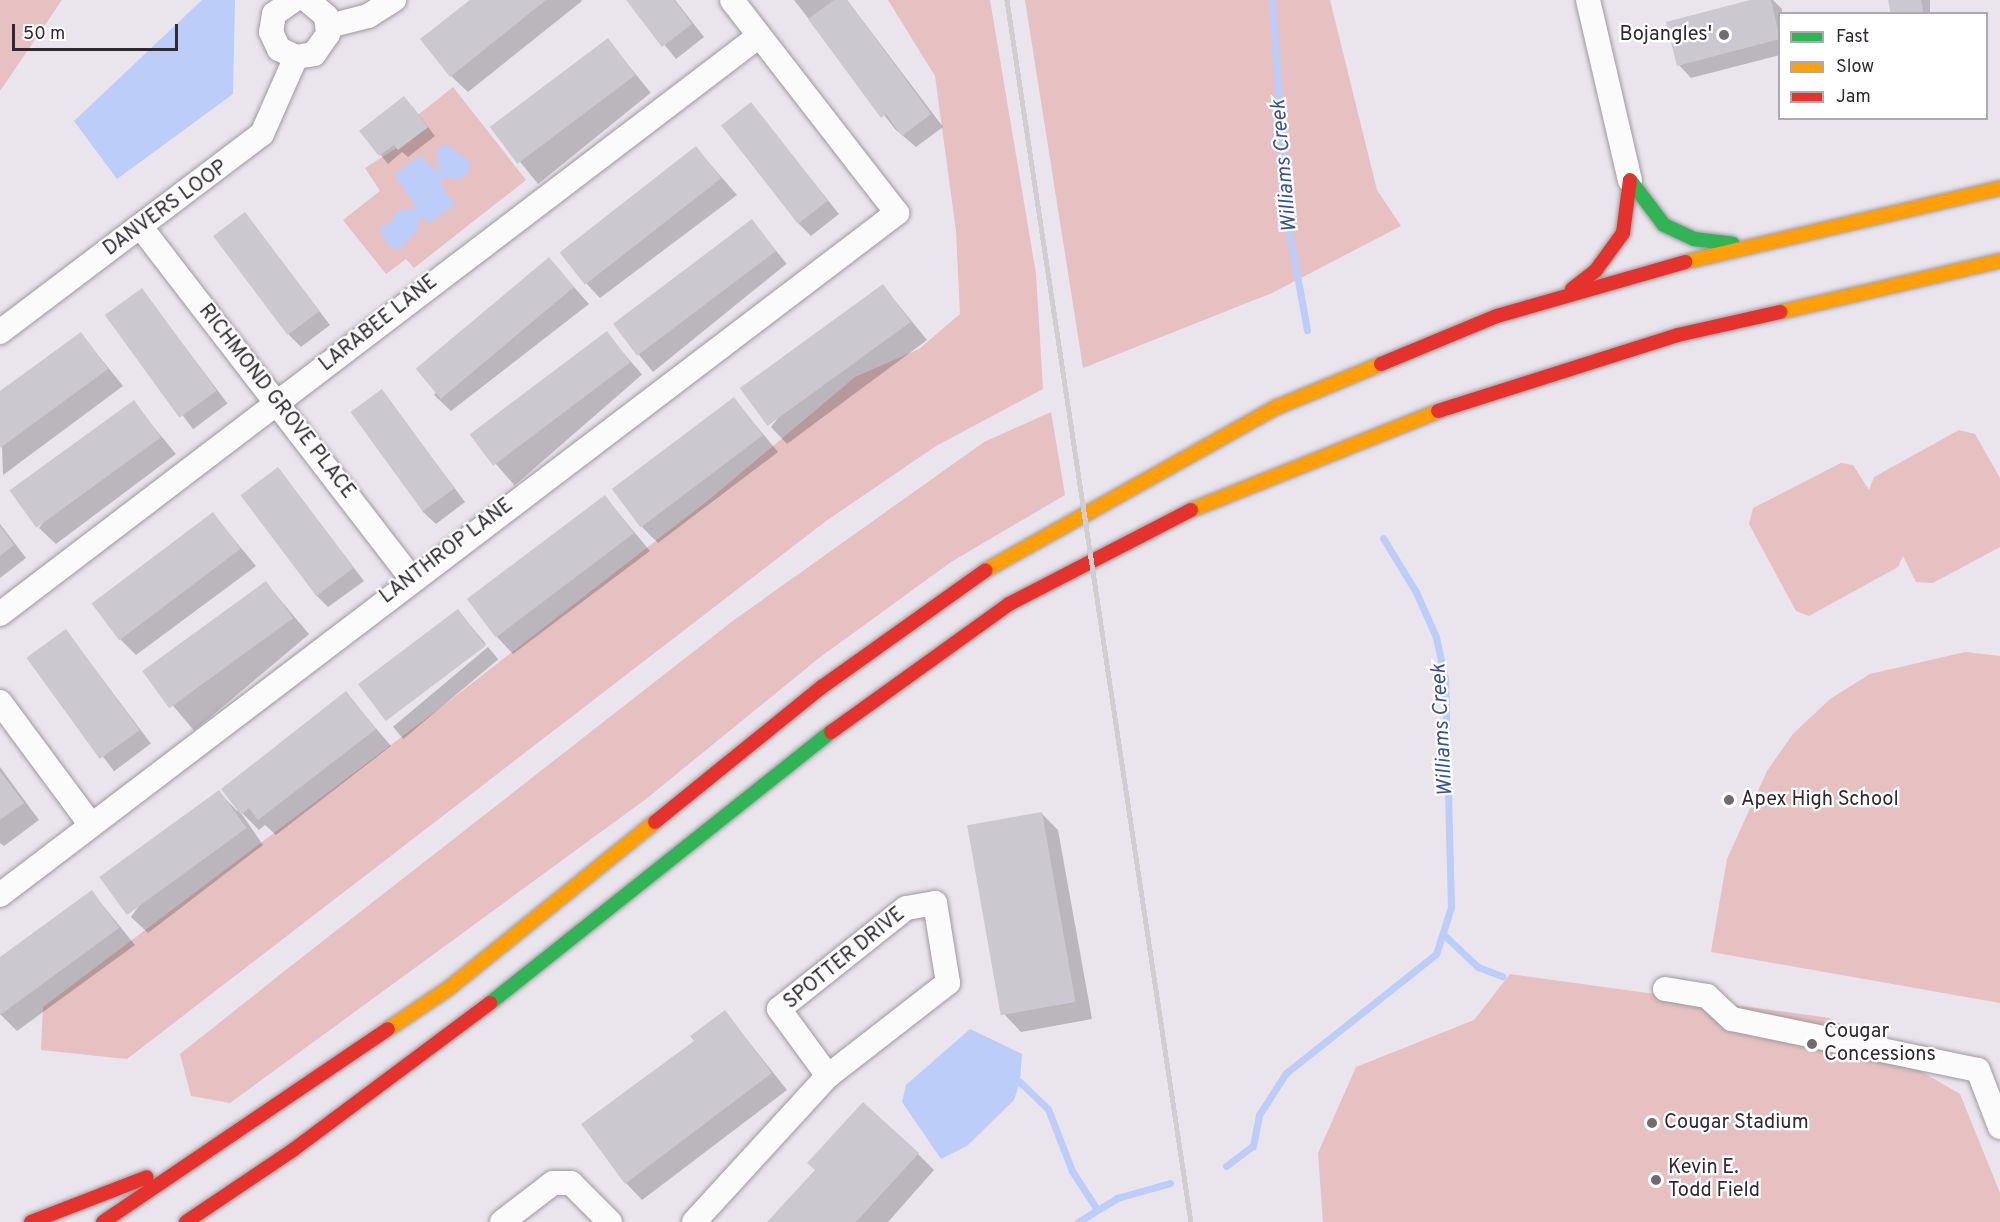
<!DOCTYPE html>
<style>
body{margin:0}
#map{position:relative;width:2000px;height:1222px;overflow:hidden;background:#eae4ec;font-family:Overpass,sans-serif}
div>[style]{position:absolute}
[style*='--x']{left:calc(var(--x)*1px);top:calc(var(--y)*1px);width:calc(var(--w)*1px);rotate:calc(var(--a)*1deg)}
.green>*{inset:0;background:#e7c0c2}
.water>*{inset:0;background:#bbcdf8}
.shadow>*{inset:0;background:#0003;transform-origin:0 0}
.stream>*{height:7px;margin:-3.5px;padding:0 3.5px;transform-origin:3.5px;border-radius:3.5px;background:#bbcdf8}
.building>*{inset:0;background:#ccc8cf;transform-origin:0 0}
.roads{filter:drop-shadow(0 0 2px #9e999f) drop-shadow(0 0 2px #9e999f)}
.street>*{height:24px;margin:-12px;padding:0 12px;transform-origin:12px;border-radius:12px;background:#fcfbfc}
.fast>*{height:14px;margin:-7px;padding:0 7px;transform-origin:7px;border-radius:7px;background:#30b455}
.slow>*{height:14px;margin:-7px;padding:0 7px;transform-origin:7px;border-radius:7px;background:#ff9f0a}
.jam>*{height:14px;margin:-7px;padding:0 7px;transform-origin:7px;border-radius:7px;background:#e5322d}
.rail>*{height:4.5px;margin:-2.25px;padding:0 2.25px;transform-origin:2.25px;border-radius:2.25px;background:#d0ced1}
.dots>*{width:16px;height:16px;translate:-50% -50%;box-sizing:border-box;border:3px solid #fff;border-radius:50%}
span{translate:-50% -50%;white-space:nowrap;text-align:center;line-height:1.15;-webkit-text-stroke:4.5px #fff;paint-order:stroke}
.poi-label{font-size:20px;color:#2f2a2f}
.right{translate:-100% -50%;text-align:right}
.left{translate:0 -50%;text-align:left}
.street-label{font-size:20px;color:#2f2a2f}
.water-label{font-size:21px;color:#365398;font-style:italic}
.legend{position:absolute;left:1778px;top:12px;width:210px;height:108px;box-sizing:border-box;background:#fff;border:2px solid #acaaac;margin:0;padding:8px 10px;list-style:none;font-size:18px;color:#2f2a2f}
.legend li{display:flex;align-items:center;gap:12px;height:30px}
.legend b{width:30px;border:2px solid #acaaac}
.scale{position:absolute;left:12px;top:24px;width:166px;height:27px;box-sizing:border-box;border:3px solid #2f2a2f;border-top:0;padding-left:8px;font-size:18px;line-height:21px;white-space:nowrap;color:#2f2a2f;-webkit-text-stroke:4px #fff;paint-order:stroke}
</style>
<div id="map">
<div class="green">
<div style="clip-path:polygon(0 0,62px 0,0 91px)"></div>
<div style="clip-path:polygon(888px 0,990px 0,1036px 274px,1043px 389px,936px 446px,826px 521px,127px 1059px,41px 1050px,43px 1007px,440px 708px,711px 498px,855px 377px,919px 349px,960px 314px,956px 231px,935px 76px)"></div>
<div style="clip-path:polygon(1025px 0,1330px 0,1377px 190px,1401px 226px,1272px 293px,1083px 368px)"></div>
<div style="clip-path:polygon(453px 87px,526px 180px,414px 268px,406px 259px,386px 274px,343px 220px,380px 191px,365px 168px,428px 128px,418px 115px)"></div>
<div style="clip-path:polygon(1051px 412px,1065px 495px,951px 562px,819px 658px,646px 799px,230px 1103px,191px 1096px,180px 1054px,287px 969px,734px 620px,984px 442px)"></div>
<div style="clip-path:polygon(1959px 430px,1975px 434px,2000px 478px,2000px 547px,1933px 583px,1916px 582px,1903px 556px,1898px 567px,1809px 616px,1796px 611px,1749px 524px,1753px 508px,1841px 463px,1853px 465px,1869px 490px,1874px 477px)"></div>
<div style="clip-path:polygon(1965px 652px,2000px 656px,2000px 1003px,1711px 952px,1727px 859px,1767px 771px,1792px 735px,1830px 699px,1870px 674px)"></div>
<div style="clip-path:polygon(1510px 974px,1830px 1018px,1960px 1094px,2000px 1193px,2000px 1222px,1323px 1222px,1318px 1153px,1356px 1067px,1474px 1020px)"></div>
</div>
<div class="water">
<div style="clip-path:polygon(202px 0,235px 0,233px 94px,117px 179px,74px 121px)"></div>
<div style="clip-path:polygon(447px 144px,470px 162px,468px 174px,457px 180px,446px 177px,440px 184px,455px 204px,430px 223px,420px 218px,416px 232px,398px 250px,387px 245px,379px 225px,389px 224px,398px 210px,417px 208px,394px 175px,420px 155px,438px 173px,437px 149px)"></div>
<div style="clip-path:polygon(970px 1029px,1022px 1054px,1020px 1082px,1014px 1100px,967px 1146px,941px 1159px,902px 1102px,906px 1085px)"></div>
</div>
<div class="shadow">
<div style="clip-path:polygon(472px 0,581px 0,582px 1px,468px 92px,451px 76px)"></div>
<div style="clip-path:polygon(628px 0,675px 0,704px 37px,676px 59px)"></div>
<div style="clip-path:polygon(794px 0,847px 0,943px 127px,916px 147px,895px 129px)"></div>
<div style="clip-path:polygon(1756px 0,1773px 0,1782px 9px,1780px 55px,1691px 78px,1679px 65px)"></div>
<div style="left:1890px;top:0;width:40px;height:14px"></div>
<div style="left:608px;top:40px;width:68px;height:145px;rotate:51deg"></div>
<div style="clip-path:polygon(751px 104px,839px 214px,811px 236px,799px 224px)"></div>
<div style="clip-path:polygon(412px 106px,435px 136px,408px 157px,402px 152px,388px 164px,361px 131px)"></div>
<div style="clip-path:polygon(696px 148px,737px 195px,600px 298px,584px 281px)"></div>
<div style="clip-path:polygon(245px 214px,330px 325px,301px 347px,289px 335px)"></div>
<div style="left:752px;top:221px;width:55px;height:172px;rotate:51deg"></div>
<div style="clip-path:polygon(549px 259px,589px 304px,451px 411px,434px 395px)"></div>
<div style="clip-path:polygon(883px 286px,927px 340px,787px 444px,771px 427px)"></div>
<div style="left:142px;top:290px;width:142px;height:43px;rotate:53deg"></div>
<div style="left:606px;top:333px;width:55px;height:169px;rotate:49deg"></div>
<div style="clip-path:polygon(81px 334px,123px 386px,3px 475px,0 393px)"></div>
<div style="clip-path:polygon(382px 391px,465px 502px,436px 524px,423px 512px)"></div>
<div style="clip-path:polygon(734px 399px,778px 452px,658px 543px,642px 527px)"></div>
<div style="clip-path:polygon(133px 402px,176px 454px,56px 544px,39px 528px)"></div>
<div style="clip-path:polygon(278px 468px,364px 581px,328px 607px,316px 595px)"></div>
<div style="clip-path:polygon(605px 497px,650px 551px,513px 654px,497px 637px)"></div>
<div style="clip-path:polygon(213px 514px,256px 566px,136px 655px,120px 639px)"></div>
<div style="clip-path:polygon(0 524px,26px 558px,0 578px)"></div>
<div style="left:266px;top:583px;width:67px;height:150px;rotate:50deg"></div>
<div style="clip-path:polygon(458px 611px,486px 644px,386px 719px)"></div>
<div style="left:66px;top:631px;width:141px;height:46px;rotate:53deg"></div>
<div style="left:488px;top:647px;width:16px;height:124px;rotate:50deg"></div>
<div style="clip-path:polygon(346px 693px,391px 746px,276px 835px,265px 825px,259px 830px,239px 810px,263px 845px,148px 933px,131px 917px,219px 792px,237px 811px)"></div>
<div style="clip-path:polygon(0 767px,39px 820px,4px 846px,0 843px)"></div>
<div style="clip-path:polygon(1041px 813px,1058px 830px,1092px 1019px,1021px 1032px,1005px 1015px)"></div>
<div style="clip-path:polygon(92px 892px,135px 945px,17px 1031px,0 1014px,0 959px)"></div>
<div style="clip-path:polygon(725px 1012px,787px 1090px,642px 1200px,626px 1183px)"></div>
<div style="clip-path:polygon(918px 1154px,934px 1170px,888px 1222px,769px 1222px)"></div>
</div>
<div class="stream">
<div style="--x:1272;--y:0;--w:221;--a:86.1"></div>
<div style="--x:1287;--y:220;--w:112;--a:79.7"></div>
<div style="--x:1444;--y:935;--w:47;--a:43.3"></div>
<div style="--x:1478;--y:967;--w:26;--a:21"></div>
<div style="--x:1020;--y:1082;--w:39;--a:44"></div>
<div style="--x:1048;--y:1109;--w:66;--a:68.8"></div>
<div style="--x:1072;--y:1171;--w:44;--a:57"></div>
<div style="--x:1226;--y:1166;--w:34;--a:-37"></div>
<div style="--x:1253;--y:1146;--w:32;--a:-79"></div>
<div style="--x:1259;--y:1115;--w:50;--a:-57.3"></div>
<div style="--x:1286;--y:1073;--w:191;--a:-38.4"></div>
<div style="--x:1436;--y:954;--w:49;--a:-72.3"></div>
<div style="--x:1451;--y:907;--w:228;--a:-91.5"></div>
<div style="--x:1445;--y:679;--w:43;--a:-102.1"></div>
<div style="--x:1436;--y:637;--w:49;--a:-114"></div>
<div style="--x:1416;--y:592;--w:63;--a:-121.4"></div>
<div style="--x:1078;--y:1222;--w:46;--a:-31.6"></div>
<div style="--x:1117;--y:1198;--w:55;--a:-15.8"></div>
</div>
<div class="building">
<div style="clip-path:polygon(470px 0,546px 0,450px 77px,420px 39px)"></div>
<div style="clip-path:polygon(626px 0,674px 0,692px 24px,662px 47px)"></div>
<div style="clip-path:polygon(834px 0,847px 0,931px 114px,902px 136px,886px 114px,881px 118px,808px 19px)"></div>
<div style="clip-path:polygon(1750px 0,1771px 0,1780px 39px,1677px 66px,1666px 22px)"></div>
<div style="clip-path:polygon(1888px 0,1921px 0,1924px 14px,1891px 14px)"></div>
<div style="left:608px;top:38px;width:46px;height:148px;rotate:53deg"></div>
<div style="clip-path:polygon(404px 96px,428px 127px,398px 150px,394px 145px,379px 156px,359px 131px)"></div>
<div style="left:751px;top:102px;width:125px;height:38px;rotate:52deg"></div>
<div style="left:696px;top:146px;width:41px;height:173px;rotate:52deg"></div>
<div style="left:245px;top:212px;width:124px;height:40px;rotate:53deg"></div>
<div style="left:752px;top:219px;width:40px;height:174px;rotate:53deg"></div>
<div style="left:549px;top:257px;width:39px;height:174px;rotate:50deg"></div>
<div style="left:883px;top:284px;width:47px;height:177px;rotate:54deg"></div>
<div style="left:142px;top:288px;width:127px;height:46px;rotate:54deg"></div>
<div style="left:607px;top:331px;width:39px;height:172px;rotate:53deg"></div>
<div style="clip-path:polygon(81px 332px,108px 369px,0 448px,0 391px)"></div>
<div style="left:382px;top:389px;width:123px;height:39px;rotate:54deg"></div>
<div style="left:734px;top:397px;width:48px;height:153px;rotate:53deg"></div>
<div style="left:134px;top:400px;width:46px;height:154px;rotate:54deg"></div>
<div style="left:278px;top:467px;width:126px;height:47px;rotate:53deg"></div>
<div style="left:605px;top:495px;width:48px;height:173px;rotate:53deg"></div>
<div style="left:213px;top:512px;width:46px;height:152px;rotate:53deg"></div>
<div style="clip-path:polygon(0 526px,14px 545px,0 556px)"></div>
<div style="left:266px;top:581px;width:46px;height:153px;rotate:54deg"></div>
<div style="left:458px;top:609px;width:46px;height:125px;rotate:53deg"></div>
<div style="left:66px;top:629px;width:125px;height:49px;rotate:54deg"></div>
<div style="clip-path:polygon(346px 691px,376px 729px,258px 820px,249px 808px,241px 815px,221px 789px)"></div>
<div style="clip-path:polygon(0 771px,24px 803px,0 820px)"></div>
<div style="left:219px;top:790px;width:47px;height:148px;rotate:54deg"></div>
<div style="left:1042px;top:812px;width:193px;height:76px;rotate:80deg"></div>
<div style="clip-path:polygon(92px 890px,119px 928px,0 1015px,0 957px)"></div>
<div style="clip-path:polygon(725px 1010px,772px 1073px,625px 1184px,581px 1124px,694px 1041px,690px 1036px)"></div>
<div style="clip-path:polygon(863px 1102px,919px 1153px,856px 1222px,767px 1222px,815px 1170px,807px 1163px)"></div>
</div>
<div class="roads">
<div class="street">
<div style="--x:294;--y:0;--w:24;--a:145"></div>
<div style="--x:274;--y:14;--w:18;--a:99"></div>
<div style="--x:271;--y:32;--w:19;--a:65"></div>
<div style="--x:279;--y:49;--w:19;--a:25"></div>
<div style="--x:296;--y:57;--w:18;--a:-9"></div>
<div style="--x:314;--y:54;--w:24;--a:-55"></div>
<div style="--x:328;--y:34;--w:18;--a:-96"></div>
<div style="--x:326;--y:16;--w:25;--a:-140"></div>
<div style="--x:1588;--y:0;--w:185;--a:76.9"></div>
<div style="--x:329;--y:26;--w:40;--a:-14.4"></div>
<div style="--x:368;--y:16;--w:31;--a:-32"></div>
<div style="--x:140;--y:226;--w:444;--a:52.4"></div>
<div style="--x:0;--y:332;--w:328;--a:-37.1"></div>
<div style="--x:262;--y:134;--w:84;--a:-66.2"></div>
<div style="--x:0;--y:614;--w:954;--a:-37.29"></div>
<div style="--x:0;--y:702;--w:153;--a:53.5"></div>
<div style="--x:0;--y:895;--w:1127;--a:-37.25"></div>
<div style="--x:897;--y:213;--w:269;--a:-127.8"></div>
<div style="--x:1665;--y:989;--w:43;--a:9.5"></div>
<div style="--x:1707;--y:996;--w:34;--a:43"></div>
<div style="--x:1732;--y:1019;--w:251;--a:11.7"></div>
<div style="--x:1978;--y:1070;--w:61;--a:68.9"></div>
<div style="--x:502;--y:1222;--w:64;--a:-37.4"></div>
<div style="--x:553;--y:1183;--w:18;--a:0"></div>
<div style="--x:571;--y:1183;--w:55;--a:45"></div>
<div style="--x:694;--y:1222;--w:198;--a:-47.5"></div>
<div style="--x:828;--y:1076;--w:152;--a:-37.8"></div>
<div style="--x:948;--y:983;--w:81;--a:-99.2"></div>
<div style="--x:935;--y:903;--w:29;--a:170"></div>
<div style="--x:906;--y:908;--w:162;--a:141.5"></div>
<div style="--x:779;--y:1009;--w:83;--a:53.8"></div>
</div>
<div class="fast">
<div style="--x:1630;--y:180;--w:56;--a:52.9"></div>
<div style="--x:1664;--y:225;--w:33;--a:25"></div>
<div style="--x:1694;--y:239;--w:39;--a:7"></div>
<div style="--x:490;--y:1003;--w:436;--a:-38.5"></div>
</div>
<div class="slow">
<div style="--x:1685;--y:262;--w:324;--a:-13.2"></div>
<div style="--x:1780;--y:312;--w:226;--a:-13.1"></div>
<div style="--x:1191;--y:510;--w:266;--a:-21.8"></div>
<div style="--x:986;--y:570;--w:334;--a:-29.3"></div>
<div style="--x:1277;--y:407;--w:113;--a:-22.5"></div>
<div style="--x:388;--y:1029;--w:73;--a:-33.9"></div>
<div style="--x:449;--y:988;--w:265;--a:-38.9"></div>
</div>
<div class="jam">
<div style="--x:1572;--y:289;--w:31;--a:-38"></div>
<div style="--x:1596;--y:270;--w:46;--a:-53.9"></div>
<div style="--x:1623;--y:233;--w:53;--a:-82.5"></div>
<div style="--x:1381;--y:364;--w:126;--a:-22.5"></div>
<div style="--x:1497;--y:316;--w:196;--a:-16"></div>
<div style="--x:1438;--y:411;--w:252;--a:-17.6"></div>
<div style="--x:1678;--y:335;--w:105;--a:-12.7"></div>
<div style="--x:831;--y:732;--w:219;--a:-35.7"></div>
<div style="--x:1009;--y:604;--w:205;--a:-27.3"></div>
<div style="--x:655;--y:822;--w:215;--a:-39"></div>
<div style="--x:822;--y:687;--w:201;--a:-35.5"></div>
<div style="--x:31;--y:1222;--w:124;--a:-21.2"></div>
<div style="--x:103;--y:1222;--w:344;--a:-34.1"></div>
<div style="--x:186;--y:1222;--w:129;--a:-33.9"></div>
<div style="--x:293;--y:1150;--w:246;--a:-36.7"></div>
</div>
</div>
<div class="rail">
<div style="--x:1007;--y:0;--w:1236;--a:81.44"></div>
</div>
<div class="dots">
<div style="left:1724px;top:35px;background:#706b71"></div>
<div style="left:1729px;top:800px;background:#706b71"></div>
<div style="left:1812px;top:1044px;background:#706b71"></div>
<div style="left:1652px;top:1123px;background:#706b71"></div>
<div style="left:1656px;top:1180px;background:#706b71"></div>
</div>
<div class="poi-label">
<span class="right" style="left:1712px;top:35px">Bojangles'</span>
<span class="left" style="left:1741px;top:800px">Apex High School</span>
<span class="left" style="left:1824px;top:1044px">Cougar<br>Concessions</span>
<span class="left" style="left:1664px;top:1123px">Cougar Stadium</span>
<span class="left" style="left:1668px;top:1180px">Kevin E.<br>Todd Field</span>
</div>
<div class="street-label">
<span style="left:166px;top:209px;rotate:-36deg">DANVERS LOOP</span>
<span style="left:379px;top:324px;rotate:-38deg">LARABEE LANE</span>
<span style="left:276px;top:402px;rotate:52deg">RICHMOND GROVE PLACE</span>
<span style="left:447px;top:552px;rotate:-37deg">LANTHROP LANE</span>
<span style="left:845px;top:959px;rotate:-39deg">SPOTTER DRIVE</span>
</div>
<div class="water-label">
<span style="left:1285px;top:166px;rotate:-95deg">Williams Creek</span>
<span style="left:1443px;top:730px;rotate:-93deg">Williams Creek</span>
</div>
<ul class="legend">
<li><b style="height:8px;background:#30b455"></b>Fast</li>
<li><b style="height:8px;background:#ff9f0a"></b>Slow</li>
<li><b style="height:8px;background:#e5322d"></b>Jam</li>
</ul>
<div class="scale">50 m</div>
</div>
